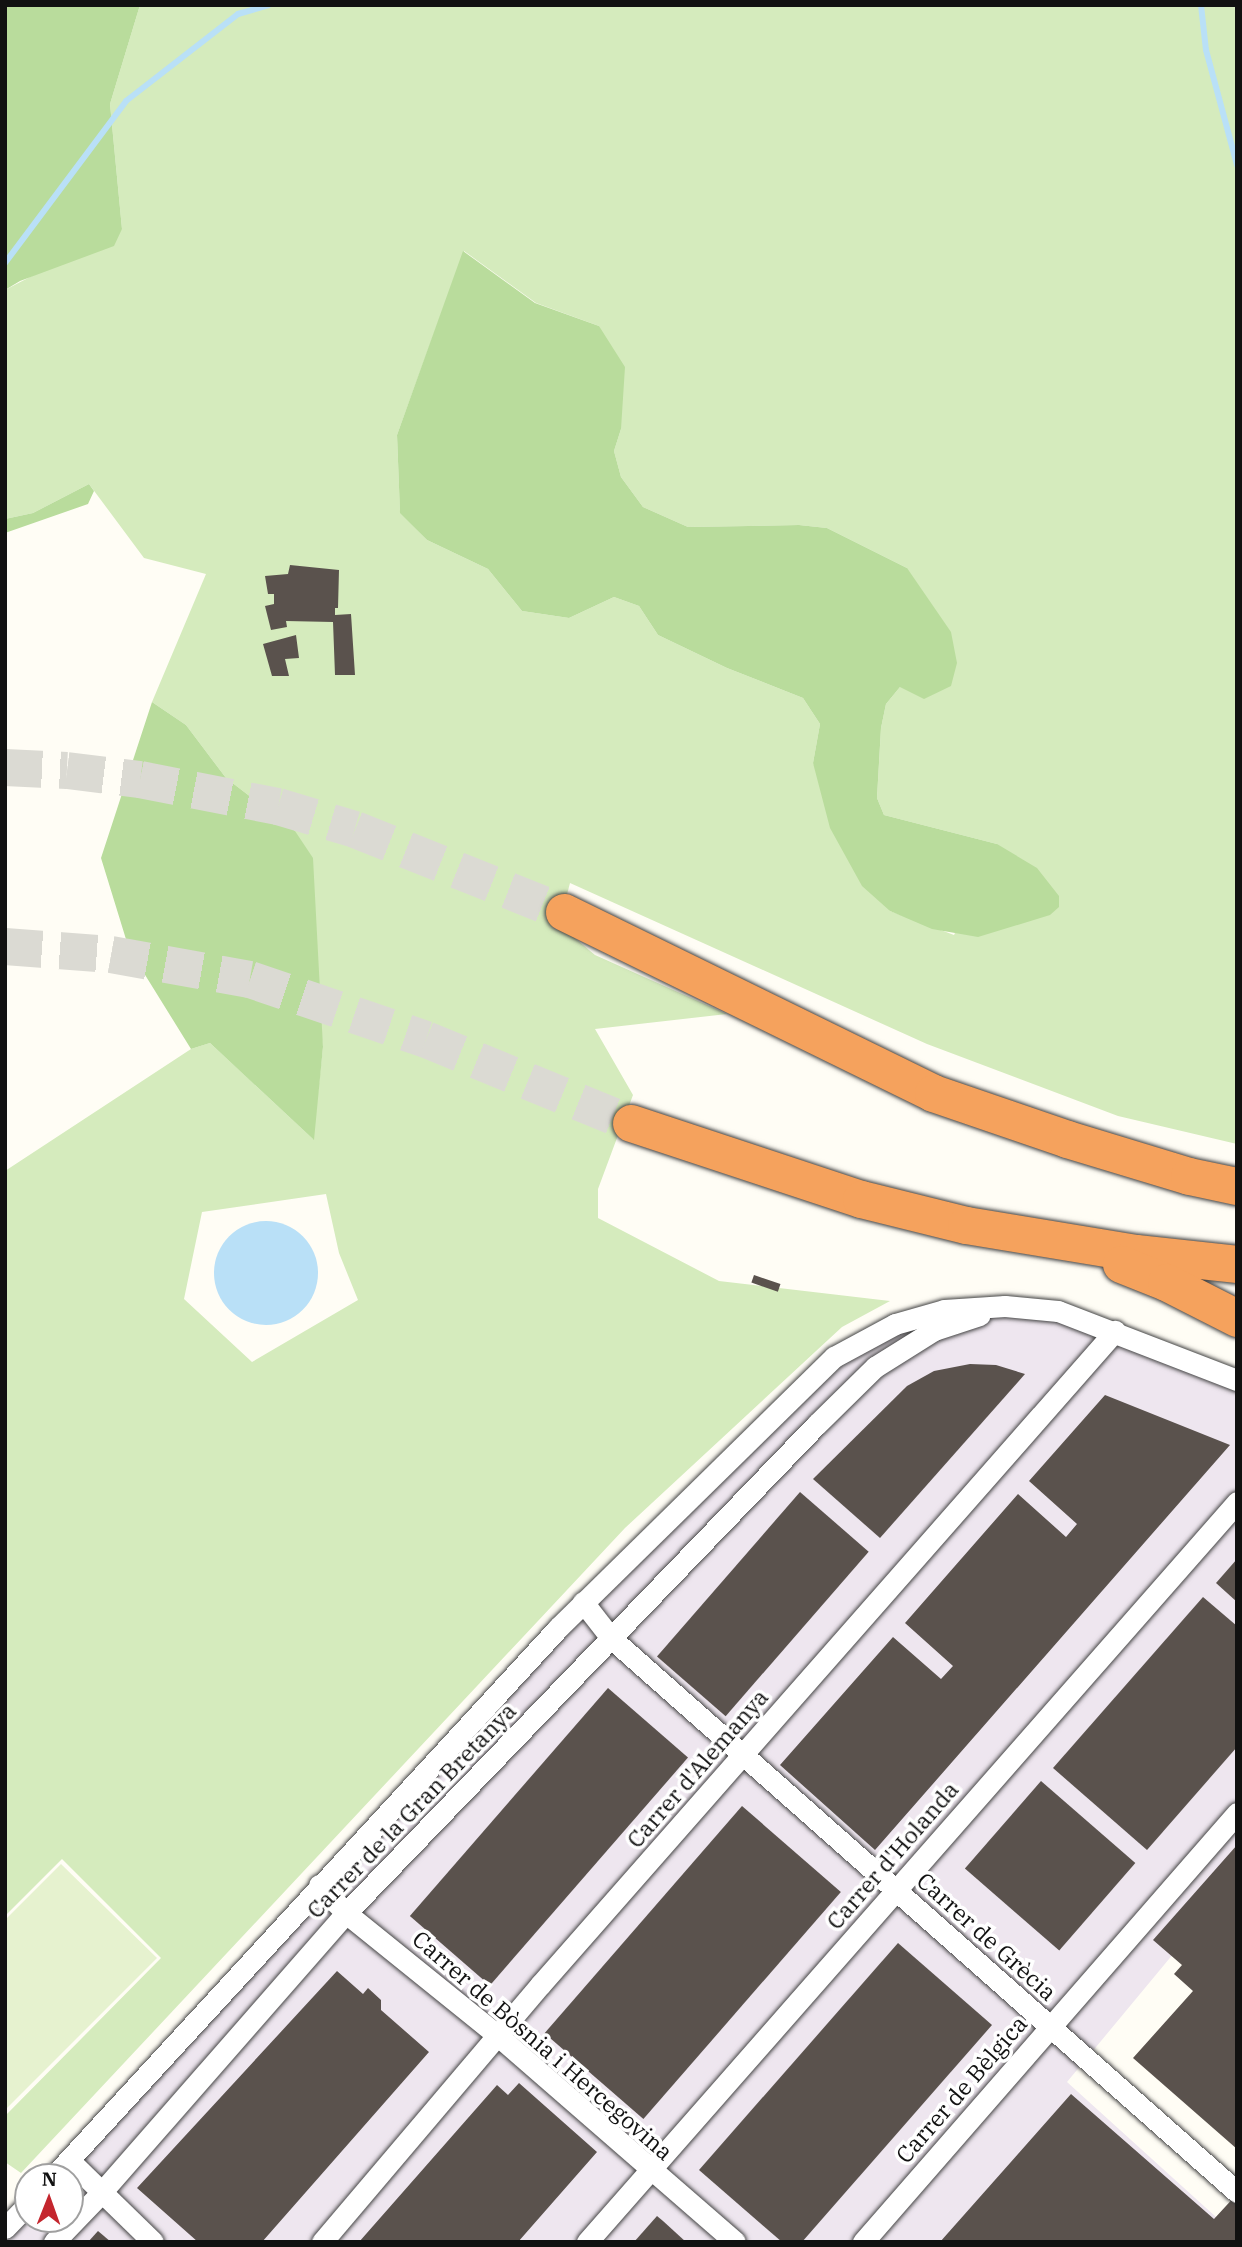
<!DOCTYPE html>
<meta charset="utf-8">
<style>
body{margin:0}
#map{position:relative;width:1242px;height:2247px;overflow:hidden;background:#fffdf5;font-family:"IBM Plex Serif",serif}
div>[style]{position:absolute}
[style*='--x']{left:calc(var(--x)*1px);top:calc(var(--y)*1px);width:calc(var(--w)*1px);rotate:calc(var(--a)*1deg)}
.industrial>*{inset:0;background:#eee6ef}
.green>*{inset:0;background:#d5ebbd}
.forest>*{inset:0;background:#b9dc9c}
.pitch>*{inset:0;background:#e6f2cf}
.water>*{inset:0;background:#b9e0f7}
.round{border-radius:50%}
.stream>*{height:6px;margin:-3px;padding:0 3px;transform-origin:3px;border-radius:3px;background:#b9e0f7}
.building>*{inset:0;background:#5a524d;transform-origin:0 0}
.highway-tunnel>*{height:37px;margin-top:-18.5px;transform-origin:0;background:repeating-linear-gradient(90deg,#dbdad3 0 37px,transparent 0 55px)}
.roads{filter:drop-shadow(0 0 2px #444) drop-shadow(0 0 2px #444)}
.street>*{height:21px;margin:-10.5px;padding:0 10.5px;transform-origin:10.5px;border-radius:10.5px;background:#fff}
.highway>*{height:37px;margin:-18.5px;padding:0 18.5px;transform-origin:18.5px;border-radius:18.5px;background:#f5a25d}
span{translate:-50% -50%;white-space:nowrap;text-align:center;line-height:1.15;-webkit-text-stroke:7px #fff;paint-order:stroke}
.street-label{font-size:23px;color:#111}
.frame{position:absolute;inset:0;border:7px solid #111;pointer-events:none}
.north{position:absolute;left:14px;top:2163px;width:70px;height:70px;box-sizing:border-box;background:#fff;border:2px solid #a0a0a0;border-radius:50%;rotate:1deg;font-size:19px;font-weight:700;line-height:28px;text-align:center;color:#111}
.north::after{content:'';display:block;margin:auto;width:24px;height:32px;background:#c4262e;clip-path:polygon(50% 0,100% 100%,50% 72%,0 100%)}
</style>
<div id="map">
<div class="industrial">
<div style="clip-path:polygon(963px 1313px,1107px 1322px,1237px 1377px,1237px 1877px,1067px 2082px,1237px 2236px,1237px 2242px,5px 2242px,5px 2228px,28px 2219px,70px 2219px,70px 2177px,52px 2177px,312px 1893px,826px 1372px,921px 1322px)"></div>
</div>
<div class="green">
<div style="clip-path:polygon(evenodd,140px 5px,1237px 5px,1237px 1144px,1118px 1116px,927px 1044px,570px 883px,559px 925px,595px 955px,727px 1014px,595px 1029px,633px 1095px,598px 1189px,598px 1218px,719px 1281px,890px 1301px,842px 1327px,625px 1528px,21px 2173px,5px 2162px,5px 2116px,161px 1958px,62px 1859px,5px 1916px,5px 1171px,191px 1049px,210px 1043px,313px 1139px,323px 1047px,295px 831px,226px 778px,186px 725px,152px 702px,206px 574px,144px 558px,89px 484px,33px 513px,5px 519px,5px 290px,122px 229px,110px 104px,140px 5px,464px 251px,536px 303px,599px 326px,621px 429px,614px 451px,621px 477px,643px 507px,688px 527px,799px 525px,827px 528px,907px 568px,900px 687px,886px 704px,881px 728px,877px 798px,884px 815px,997px 844px,954px 935px,890px 911px,813px 763px,820px 724px,803px 698px,727px 668px,658px 635px,639px 606px,614px 597px,569px 618px,522px 611px,488px 569px,427px 540px,400px 512px,397px 435px,464px 251px,140px 5px,326px 1194px,339px 1253px,358px 1300px,252px 1362px,184px 1299px,202px 1212px,326px 1194px)"></div>
</div>
<div class="forest">
<div style="clip-path:polygon(5px 5px,140px 5px,110px 104px,122px 229px,114px 246px,20px 281px,5px 290px)"></div>
<div style="clip-path:polygon(463px 251px,535px 303px,599px 326px,625px 367px,621px 429px,614px 451px,621px 477px,643px 507px,688px 527px,799px 525px,827px 528px,907px 568px,951px 632px,957px 663px,951px 686px,924px 699px,900px 687px,886px 704px,881px 728px,877px 798px,884px 815px,997px 844px,1037px 868px,1059px 896px,1059px 907px,1050px 915px,978px 937px,932px 929px,890px 911px,862px 886px,830px 828px,813px 763px,820px 724px,803px 698px,727px 668px,658px 635px,639px 606px,614px 597px,569px 618px,522px 611px,488px 569px,427px 540px,400px 513px,397px 435px)"></div>
<div style="clip-path:polygon(89px 484px,94px 491px,88px 504px,5px 533px,5px 519px,33px 513px)"></div>
<div style="clip-path:polygon(152px 702px,186px 725px,226px 778px,295px 831px,313px 858px,323px 1047px,314px 1140px,210px 1043px,191px 1049px,129px 949px,101px 858px)"></div>
</div>
<div class="pitch">
<div style="clip-path:polygon(61px 1864px,157px 1958px,5px 2110px,5px 1920px)"></div>
</div>
<div class="water">
<div class="round" style="left:214px;top:1221px;width:104px;height:104px"></div>
</div>
<div class="stream">
<div style="--x:1201;--y:5;--w:45;--a:83.7"></div>
<div style="--x:1206;--y:50;--w:119;--a:74.9"></div>
<div style="--x:5;--y:263;--w:202;--a:-53.2"></div>
<div style="--x:126;--y:101;--w:142;--a:-37.8"></div>
<div style="--x:238;--y:14;--w:32;--a:-16"></div>
</div>
<div class="building">
<div style="clip-path:polygon(290px 565px,339px 570px,338px 608px,335px 608px,335px 615px,351px 614px,355px 675px,335px 675px,333px 622px,286px 621px,287px 627px,271px 630px,265px 606px,274px 604px,274px 594px,268px 594px,265px 576px,288px 574px)"></div>
<div style="clip-path:polygon(296px 635px,299px 658px,285px 659px,289px 676px,272px 676px,263px 644px)"></div>
<div style="left:754px;top:1275px;width:28px;height:8px;rotate:19deg"></div>
<div style="clip-path:polygon(970px 1364px,996px 1365px,1025px 1374px,880px 1538px,813px 1479px,907px 1386px,934px 1371px)"></div>
<div style="clip-path:polygon(1105px 1395px,1230px 1445px,875px 1850px,780px 1765px,893px 1637px,941px 1679px,953px 1666px,905px 1623px,1018px 1494px,1066px 1537px,1077px 1524px,1029px 1481px)"></div>
<div style="left:800px;top:1492px;width:91px;height:218px;rotate:41deg"></div>
<div style="clip-path:polygon(1237px 1559px,1237px 1602px,1216px 1583px)"></div>
<div style="clip-path:polygon(1203px 1597px,1237px 1626px,1237px 1747px,1147px 1850px,1053px 1768px)"></div>
<div style="left:608px;top:1688px;width:106px;height:302px;rotate:41deg"></div>
<div style="left:1041px;top:1781px;width:125px;height:116px;rotate:41deg"></div>
<div style="left:742px;top:1806px;width:131px;height:301px;rotate:41deg"></div>
<div style="clip-path:polygon(1237px 1845px,1237px 2149px,1133px 2058px,1193px 1991px,1174px 1974px,1182px 1965px,1153px 1940px)"></div>
<div style="clip-path:polygon(898px 1943px,992px 2025px,802px 2242px,782px 2242px,699px 2170px)"></div>
<div style="clip-path:polygon(337px 1971px,363px 1994px,368px 1988px,381px 2000px,381px 2010px,429px 2052px,262px 2242px,198px 2242px,137px 2188px)"></div>
<div style="clip-path:polygon(519px 2083px,597px 2152px,518px 2242px,359px 2242px,497px 2085px,508px 2095px)"></div>
<div style="clip-path:polygon(1071px 2094px,1214px 2219px,1237px 2194px,1237px 2242px,940px 2242px)"></div>
<div style="clip-path:polygon(657px 2216px,663px 2221px,686px 2242px,634px 2242px)"></div>
<div style="clip-path:polygon(98px 2231px,111px 2242px,88px 2242px)"></div>
</div>
<div class="highway-tunnel">
<div style="--x:5;--y:767;--w:62;--a:2.8"></div>
<div style="--x:67;--y:770;--w:74;--a:7"></div>
<div style="--x:140;--y:779;--w:141;--a:11.1"></div>
<div style="--x:278;--y:806;--w:80;--a:16.6"></div>
<div style="--x:355;--y:829;--w:225;--a:21.7"></div>
<div style="--x:5;--y:946;--w:106;--a:4.3"></div>
<div style="--x:111;--y:954;--w:141;--a:10.2"></div>
<div style="--x:250;--y:979;--w:186;--a:18.8"></div>
<div style="--x:426;--y:1039;--w:222;--a:22.3"></div>
</div>
<div class="roads">
<div class="street">
<div style="--x:583;--y:1602;--w:46;--a:52.1"></div>
<div style="--x:611;--y:1638;--w:836;--a:41.51"></div>
<div style="--x:319;--y:1885;--w:39;--a:46"></div>
<div style="--x:346;--y:1913;--w:194;--a:38.9"></div>
<div style="--x:497;--y:2035;--w:315;--a:41"></div>
<div style="--x:69;--y:2160;--w:117;--a:44.3"></div>
<div style="--x:53;--y:2177;--w:746;--a:-47.39"></div>
<div style="--x:558;--y:1628;--w:387;--a:-44.5"></div>
<div style="--x:834;--y:1357;--w:69;--a:-28.4"></div>
<div style="--x:895;--y:1324;--w:51;--a:-15.9"></div>
<div style="--x:944;--y:1310;--w:61;--a:-3.8"></div>
<div style="--x:1005;--y:1306;--w:53;--a:5.4"></div>
<div style="--x:1058;--y:1311;--w:192;--a:21.1"></div>
<div style="--x:5;--y:2228;--w:33;--a:-46"></div>
<div style="--x:54;--y:2242;--w:66;--a:-46.2"></div>
<div style="--x:100;--y:2194;--w:373;--a:-48.8"></div>
<div style="--x:346;--y:1913;--w:678;--a:-46.08"></div>
<div style="--x:816;--y:1425;--w:83;--a:-44.5"></div>
<div style="--x:875;--y:1367;--w:70;--a:-32.1"></div>
<div style="--x:934;--y:1330;--w:48;--a:-18.1"></div>
<div style="--x:322;--y:2242;--w:337;--a:-49.7"></div>
<div style="--x:540;--y:1985;--w:871;--a:-48.68"></div>
<div style="--x:587;--y:2242;--w:985;--a:-48.7"></div>
<div style="--x:863;--y:2242;--w:569;--a:-48.92"></div>
</div>
<div class="highway">
<div style="--x:564;--y:912;--w:411;--a:26.1"></div>
<div style="--x:933;--y:1093;--w:142;--a:18.9"></div>
<div style="--x:1067;--y:1139;--w:127;--a:16.9"></div>
<div style="--x:1189;--y:1176;--w:49;--a:11.8"></div>
<div style="--x:631;--y:1123;--w:242;--a:18.3"></div>
<div style="--x:861;--y:1199;--w:108;--a:13.9"></div>
<div style="--x:966;--y:1225;--w:172;--a:9.4"></div>
<div style="--x:1136;--y:1253;--w:102;--a:6.2"></div>
<div style="--x:1121;--y:1264;--w:48;--a:21.8"></div>
<div style="--x:1166;--y:1282;--w:80;--a:26.9"></div>
</div>
</div>
<div class="street-label">
<span style="left:697px;top:1768px;rotate:-49deg">Carrer d'Alemanya</span>
<span style="left:411px;top:1810px;rotate:-46deg">Carrer de la Gran Bretanya</span>
<span style="left:892px;top:1855px;rotate:-49deg">Carrer d'Holanda</span>
<span style="left:987px;top:1936px;rotate:42deg">Carrer de Grècia</span>
<span style="left:543px;top:2045px;rotate:41deg">Carrer de Bòsnia i Hercegovina</span>
<span style="left:961px;top:2089px;rotate:-49deg">Carrer de Bèlgica</span>
</div>
<div class="frame"></div>
<div class="north">N</div>
</div>
